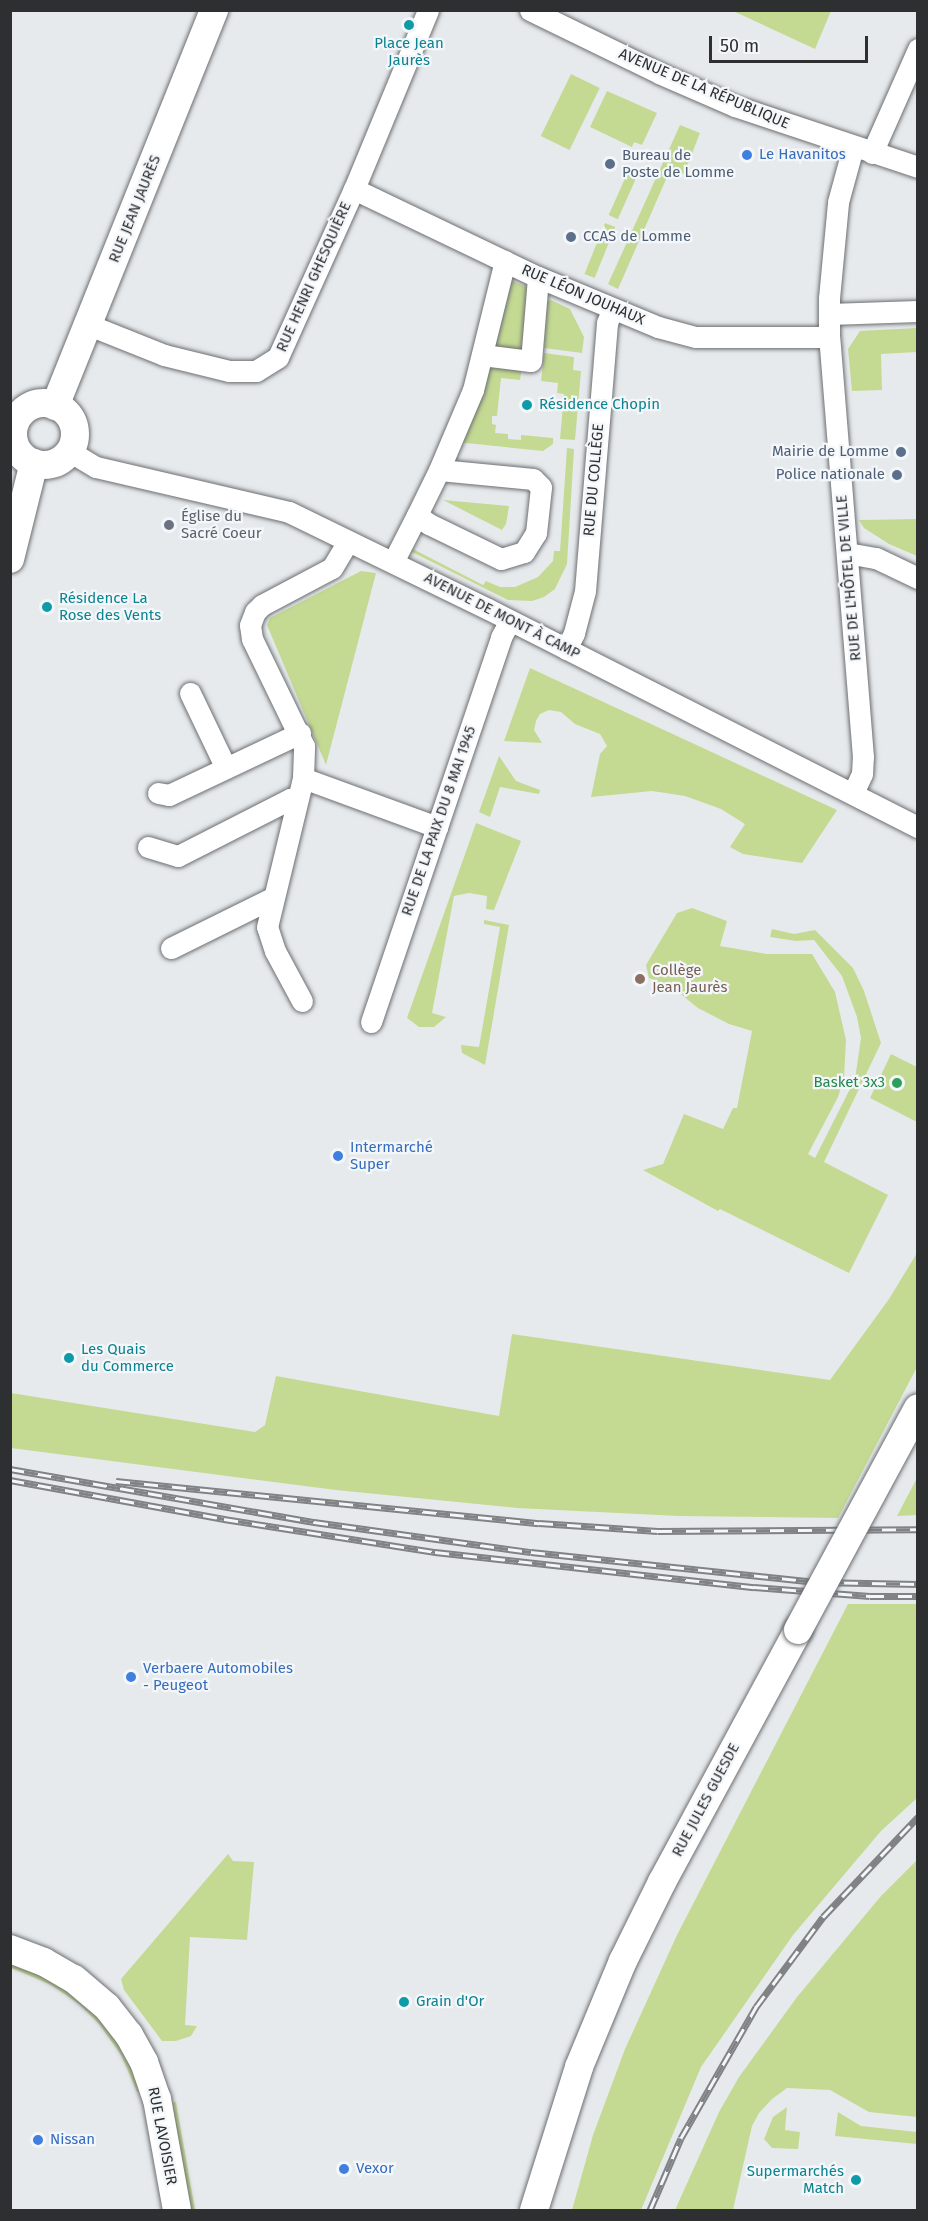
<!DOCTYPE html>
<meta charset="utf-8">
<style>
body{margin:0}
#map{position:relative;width:928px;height:2221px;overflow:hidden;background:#e7eaed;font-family:"Fira Sans",sans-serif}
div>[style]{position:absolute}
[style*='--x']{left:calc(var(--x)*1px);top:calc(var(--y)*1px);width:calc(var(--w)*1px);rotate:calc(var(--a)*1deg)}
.green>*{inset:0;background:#c4da93;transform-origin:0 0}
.roads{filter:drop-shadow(0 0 2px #6c6f72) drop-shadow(0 0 2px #6c6f72)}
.street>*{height:21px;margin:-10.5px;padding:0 10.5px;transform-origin:10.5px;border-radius:10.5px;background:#fff}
.secondary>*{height:28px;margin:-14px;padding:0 14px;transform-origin:14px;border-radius:14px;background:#fff}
.secondary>.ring{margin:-14px;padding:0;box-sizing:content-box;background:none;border:28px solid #fff;border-radius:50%}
.rail>*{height:7px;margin-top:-3.5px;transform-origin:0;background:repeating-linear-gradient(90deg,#f4f7fa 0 14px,#808284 0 28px);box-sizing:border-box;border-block:2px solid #808284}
.bridges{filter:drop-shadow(0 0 2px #6c6f72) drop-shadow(0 0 2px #6c6f72)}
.secondary-bridge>*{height:28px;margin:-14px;padding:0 14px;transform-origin:14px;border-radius:14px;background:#fff}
.dots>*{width:16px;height:16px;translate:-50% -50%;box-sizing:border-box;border:3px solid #f4f7fa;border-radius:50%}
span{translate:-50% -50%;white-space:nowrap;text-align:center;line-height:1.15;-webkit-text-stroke:4.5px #f4f7fa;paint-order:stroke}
.culture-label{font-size:15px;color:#0d838f}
.left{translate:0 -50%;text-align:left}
.right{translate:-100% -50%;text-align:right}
.street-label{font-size:15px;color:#2e2f30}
.service-label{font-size:15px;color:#4e5e75}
.shop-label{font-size:15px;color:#366cbe}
.worship-label{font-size:15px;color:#5b616d}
.education-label{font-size:15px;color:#785e54}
.leisure-label{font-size:15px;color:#27864d}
.frame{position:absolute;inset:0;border:12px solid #2e2f30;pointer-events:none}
.scale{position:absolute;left:709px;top:36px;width:159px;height:27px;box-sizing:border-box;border:3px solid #2e2f30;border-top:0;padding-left:8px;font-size:18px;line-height:21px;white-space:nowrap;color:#2e2f30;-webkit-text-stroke:4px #f4f7fa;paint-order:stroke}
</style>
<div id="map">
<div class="green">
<div style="clip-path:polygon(733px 11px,831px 11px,815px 49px)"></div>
<div style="left:571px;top:74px;width:32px;height:69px;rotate:26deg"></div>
<div style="clip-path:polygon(607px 91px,657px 113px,642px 145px,634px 142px,632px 147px,590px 127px)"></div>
<div style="clip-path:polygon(680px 125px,700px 133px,684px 174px,671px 168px,618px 289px,608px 284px)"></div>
<div style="left:627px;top:174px;width:10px;height:45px;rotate:24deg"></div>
<div style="left:605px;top:223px;width:11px;height:55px;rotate:22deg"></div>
<div style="clip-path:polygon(510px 280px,531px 289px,527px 352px,493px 348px)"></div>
<div style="clip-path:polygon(551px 300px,570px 309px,584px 337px,582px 353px,544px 348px,547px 301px)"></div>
<div style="clip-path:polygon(917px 328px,917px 352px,881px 354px,882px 390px,852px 391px,848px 349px,860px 331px)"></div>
<div style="clip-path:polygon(544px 353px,574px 357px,573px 370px,581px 371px,575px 440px,560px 439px,564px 394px,557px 393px,558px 383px,541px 381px)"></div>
<div style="clip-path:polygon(486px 365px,522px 367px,520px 380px,501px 378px,497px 416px,492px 416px,492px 424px,496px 425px,495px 433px,508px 434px,508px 439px,521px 440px,521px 435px,553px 438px,553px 444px,543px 451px,456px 442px)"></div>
<div style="clip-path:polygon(567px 448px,574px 449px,567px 564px,555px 589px,544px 597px,532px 601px,508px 600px,408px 550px,409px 547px,483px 585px,486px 581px,500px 587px,515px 587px,538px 577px,553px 561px,554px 551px,560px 551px)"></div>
<div style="clip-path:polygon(443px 500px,509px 506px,506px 524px,502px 530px)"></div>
<div style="clip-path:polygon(917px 519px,917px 556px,889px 544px,864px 528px,859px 520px)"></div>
<div style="clip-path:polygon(361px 571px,376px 573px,326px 765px,267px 625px,270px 618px)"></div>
<div style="clip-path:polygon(530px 668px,837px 810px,802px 863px,743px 854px,730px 847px,745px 824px,721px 809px,685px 796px,652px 791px,591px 797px,600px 754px,607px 746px,600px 734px,575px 724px,561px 712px,549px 710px,540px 714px,536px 721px,534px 730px,542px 743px,504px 741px)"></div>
<div style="clip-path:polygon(499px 756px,516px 781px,540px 790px,539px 794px,500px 787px,490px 817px,479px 812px)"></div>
<div style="clip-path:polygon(476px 823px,521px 841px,494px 910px,486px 909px,487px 896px,469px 893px,454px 896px,432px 1013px,446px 1017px,434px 1027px,419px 1027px,407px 1018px)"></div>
<div style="clip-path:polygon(692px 908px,727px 921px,720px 946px,767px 954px,812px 954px,835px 992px,846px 1040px,844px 1078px,838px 1097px,808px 1154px,815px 1158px,855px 1079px,861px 1038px,857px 1017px,842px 976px,814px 940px,796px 941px,770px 937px,772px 929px,794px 934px,815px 930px,853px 968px,864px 991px,881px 1043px,824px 1162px,888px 1195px,849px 1273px,720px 1209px,718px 1211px,643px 1170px,663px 1164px,684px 1114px,723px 1129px,733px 1108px,737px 1108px,752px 1031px,729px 1024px,698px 1008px,673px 988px,649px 978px,646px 965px,677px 913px)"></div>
<div style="clip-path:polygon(484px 920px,509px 925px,485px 1065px,462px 1053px,461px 1045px,479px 1047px,500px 927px,484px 924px)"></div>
<div style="clip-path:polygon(891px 1054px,917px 1067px,917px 1122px,870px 1098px)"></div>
<div style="clip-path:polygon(917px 1253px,917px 1367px,838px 1518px,678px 1516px,517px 1508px,336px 1490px,11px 1448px,11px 1393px,255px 1432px,265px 1425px,276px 1376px,499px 1416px,512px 1334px,830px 1380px,889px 1299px)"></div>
<div style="clip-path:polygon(917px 1478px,917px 1515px,897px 1516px)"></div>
<div style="clip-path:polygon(848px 1604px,917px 1604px,917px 1798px,881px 1831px,793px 1935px,701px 2067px,641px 2210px,572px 2210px,593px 2135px,625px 2049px,677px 1935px)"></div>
<div style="clip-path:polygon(228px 1854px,233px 1861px,254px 1862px,247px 1940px,190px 1937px,185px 2025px,197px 2026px,191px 2036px,176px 2041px,162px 2041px,124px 1990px,121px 1979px)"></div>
<div style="clip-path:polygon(917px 1860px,917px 2117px,869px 2112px,830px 2090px,787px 2088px,772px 2099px,759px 2113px,752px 2126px,733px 2210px,675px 2210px,719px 2112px,739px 2077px,797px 1997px,881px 1896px)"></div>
<div style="clip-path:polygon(10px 1961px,56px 1980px,104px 2019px,143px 2090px,137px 2092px,121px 2055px,99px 2024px,79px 2004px,51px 1985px,11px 1968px)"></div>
<div style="left:176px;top:2102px;width:110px;height:6px;rotate:80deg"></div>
<div style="clip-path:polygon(787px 2107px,785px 2130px,800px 2132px,798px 2149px,772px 2148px,764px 2139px,773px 2117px)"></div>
<div style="clip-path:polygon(838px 2112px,861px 2126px,917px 2132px,917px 2144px,835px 2136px)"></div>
</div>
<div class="roads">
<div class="street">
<div style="--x:530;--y:10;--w:144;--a:26"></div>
<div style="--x:659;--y:73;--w:83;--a:23.5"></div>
<div style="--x:735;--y:106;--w:193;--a:18.4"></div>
<div style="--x:872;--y:153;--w:114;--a:-66.1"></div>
<div style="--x:354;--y:189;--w:204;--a:25.6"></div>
<div style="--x:538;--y:277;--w:130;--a:22.6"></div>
<div style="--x:658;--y:327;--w:39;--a:15"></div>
<div style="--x:696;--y:337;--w:133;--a:0"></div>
<div style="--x:829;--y:314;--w:89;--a:-1.9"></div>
<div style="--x:89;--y:325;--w:81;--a:21.8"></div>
<div style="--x:164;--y:355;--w:67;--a:13.8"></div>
<div style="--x:229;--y:371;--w:27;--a:0"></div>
<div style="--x:256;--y:371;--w:26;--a:-32"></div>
<div style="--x:278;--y:357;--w:184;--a:-65.7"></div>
<div style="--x:354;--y:189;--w:194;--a:-67.5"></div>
<div style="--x:482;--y:355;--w:49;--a:7"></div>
<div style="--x:531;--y:361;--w:84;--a:-85.2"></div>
<div style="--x:10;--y:443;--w:4;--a:-27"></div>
<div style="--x:69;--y:451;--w:31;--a:31"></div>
<div style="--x:96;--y:467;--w:198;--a:13.1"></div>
<div style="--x:289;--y:512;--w:221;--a:26"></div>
<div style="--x:488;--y:609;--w:482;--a:26.9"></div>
<div style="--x:417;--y:515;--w:50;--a:-63.9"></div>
<div style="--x:847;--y:553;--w:29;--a:10"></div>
<div style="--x:876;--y:558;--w:47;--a:25.5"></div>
<div style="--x:393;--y:562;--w:53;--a:-62.9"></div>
<div style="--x:417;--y:515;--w:15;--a:37"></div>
<div style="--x:429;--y:524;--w:80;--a:25.9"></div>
<div style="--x:501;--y:559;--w:24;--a:-17"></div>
<div style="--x:524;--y:552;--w:22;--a:-58"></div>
<div style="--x:536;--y:533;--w:46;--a:-83.8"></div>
<div style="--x:541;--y:487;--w:11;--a:-135"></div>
<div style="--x:533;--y:479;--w:94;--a:-174.5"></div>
<div style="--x:439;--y:470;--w:87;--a:-67"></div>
<div style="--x:473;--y:390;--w:133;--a:-76.1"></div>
<div style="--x:566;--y:649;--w:18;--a:-63"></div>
<div style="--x:574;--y:633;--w:43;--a:-75.3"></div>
<div style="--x:585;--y:591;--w:269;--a:-85.3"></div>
<div style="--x:607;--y:323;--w:14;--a:-69"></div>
<div style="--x:190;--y:693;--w:83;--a:64.4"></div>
<div style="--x:303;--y:778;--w:143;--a:20.1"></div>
<div style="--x:158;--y:793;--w:11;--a:10"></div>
<div style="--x:169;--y:795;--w:145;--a:-25.3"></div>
<div style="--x:853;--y:793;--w:21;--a:-65"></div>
<div style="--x:862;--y:774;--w:17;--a:-87"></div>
<div style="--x:863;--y:757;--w:421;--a:-94.6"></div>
<div style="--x:829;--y:337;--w:39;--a:-90"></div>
<div style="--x:829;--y:298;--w:96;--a:-84.6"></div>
<div style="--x:838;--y:202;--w:57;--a:-74.7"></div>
<div style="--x:148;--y:847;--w:31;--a:17"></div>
<div style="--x:178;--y:856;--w:126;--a:-27"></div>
<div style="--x:290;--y:799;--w:7;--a:0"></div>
<div style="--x:171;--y:948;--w:113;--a:-26.3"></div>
<div style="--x:302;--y:1001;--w:57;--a:-118.4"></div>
<div style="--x:275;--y:951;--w:25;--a:-108"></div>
<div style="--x:267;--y:927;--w:153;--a:-76.4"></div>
<div style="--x:303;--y:778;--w:32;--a:-88"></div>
<div style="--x:304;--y:746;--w:119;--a:-115.9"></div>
<div style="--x:252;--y:639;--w:14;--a:-98"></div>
<div style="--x:250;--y:625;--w:14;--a:-69"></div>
<div style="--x:255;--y:612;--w:10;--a:-45"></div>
<div style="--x:262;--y:605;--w:79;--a:-27.9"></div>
<div style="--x:332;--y:568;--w:31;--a:-59"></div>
<div style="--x:371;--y:1022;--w:406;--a:-71.3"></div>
<div style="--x:501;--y:637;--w:18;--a:-61"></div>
</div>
<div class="secondary">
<div class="ring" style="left:13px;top:403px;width:34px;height:34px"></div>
<div style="--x:55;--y:406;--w:427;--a:-68.1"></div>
<div style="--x:10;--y:559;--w:99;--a:-76"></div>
<div style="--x:10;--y:1949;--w:36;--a:21"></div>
<div style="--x:44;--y:1962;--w:34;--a:30"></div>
<div style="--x:74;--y:1979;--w:43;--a:40.3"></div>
<div style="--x:107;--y:2007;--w:36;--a:52"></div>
<div style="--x:129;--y:2035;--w:31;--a:61"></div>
<div style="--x:144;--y:2062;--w:39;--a:71"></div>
<div style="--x:157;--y:2099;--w:113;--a:79.8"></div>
<div style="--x:534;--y:2210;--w:150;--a:-72.5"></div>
<div style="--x:579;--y:2067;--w:115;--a:-67.5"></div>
<div style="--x:623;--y:1961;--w:88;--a:-63.7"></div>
<div style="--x:662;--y:1882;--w:286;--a:-61.6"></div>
</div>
</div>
<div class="rail">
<div style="--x:10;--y:1469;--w:309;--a:9.9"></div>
<div style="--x:314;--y:1522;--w:219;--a:7.9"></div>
<div style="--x:531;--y:1552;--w:287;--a:6"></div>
<div style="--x:816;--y:1582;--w:102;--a:1.1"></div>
<div style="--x:10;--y:1480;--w:218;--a:10.3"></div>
<div style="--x:224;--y:1519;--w:214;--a:8.9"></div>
<div style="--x:435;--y:1552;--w:321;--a:6.3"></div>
<div style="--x:754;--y:1587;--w:116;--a:4.4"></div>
<div style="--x:870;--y:1596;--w:48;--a:0"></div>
<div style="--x:116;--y:1481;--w:425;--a:5.7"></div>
<div style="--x:539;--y:1523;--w:119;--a:3.8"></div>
<div style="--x:658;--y:1531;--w:260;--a:-0.4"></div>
<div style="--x:650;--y:2210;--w:78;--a:-66.7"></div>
<div style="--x:681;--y:2138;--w:151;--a:-60.2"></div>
<div style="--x:756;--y:2007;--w:112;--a:-53.3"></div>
<div style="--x:823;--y:1917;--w:138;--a:-46.5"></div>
</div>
<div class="bridges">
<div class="secondary-bridge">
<div style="--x:798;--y:1630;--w:252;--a:-61.6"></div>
</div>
</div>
<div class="dots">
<div style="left:409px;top:25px;background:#0f9aa8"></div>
<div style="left:747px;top:155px;background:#3f7fe0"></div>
<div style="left:610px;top:164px;background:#5c6f8a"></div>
<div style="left:571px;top:237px;background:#5c6f8a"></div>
<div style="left:527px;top:405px;background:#0f9aa8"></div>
<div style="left:901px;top:452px;background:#5c6f8a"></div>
<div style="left:897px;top:475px;background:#5c6f8a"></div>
<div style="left:169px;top:525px;background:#6b7280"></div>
<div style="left:47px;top:607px;background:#0f9aa8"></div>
<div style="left:640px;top:979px;background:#8d6e63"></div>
<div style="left:897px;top:1083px;background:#2e9e5b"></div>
<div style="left:338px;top:1156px;background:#3f7fe0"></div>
<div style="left:69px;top:1358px;background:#0f9aa8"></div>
<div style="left:131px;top:1677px;background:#3f7fe0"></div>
<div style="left:404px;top:2002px;background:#0f9aa8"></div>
<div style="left:38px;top:2140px;background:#3f7fe0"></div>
<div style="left:344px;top:2169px;background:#3f7fe0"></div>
<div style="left:856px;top:2180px;background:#0f9aa8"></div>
</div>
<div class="culture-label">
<span style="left:409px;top:52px">Place Jean<br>Jaurès</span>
<span class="left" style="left:539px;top:405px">Résidence Chopin</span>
<span class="left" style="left:59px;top:607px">Résidence La<br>Rose des Vents</span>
<span class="left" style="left:81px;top:1358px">Les Quais<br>du Commerce</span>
<span class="left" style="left:416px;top:2002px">Grain d'Or</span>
<span class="right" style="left:844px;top:2180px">Supermarchés<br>Match</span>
</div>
<div class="street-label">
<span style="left:704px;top:89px;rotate:23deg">AVENUE DE LA RÉPUBLIQUE</span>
<span style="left:135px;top:209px;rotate:-68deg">RUE JEAN JAURÈS</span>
<span style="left:314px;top:277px;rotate:-66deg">RUE HENRI GHESQUIÈRE</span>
<span style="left:583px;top:295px;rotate:23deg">RUE LÉON JOUHAUX</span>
<span style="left:594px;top:480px;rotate:-85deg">RUE DU COLLÈGE</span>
<span style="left:849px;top:578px;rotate:-95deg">RUE DE L'HÔTEL DE VILLE</span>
<span style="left:502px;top:616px;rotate:27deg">AVENUE DE MONT À CAMP</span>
<span style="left:439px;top:821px;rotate:-71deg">RUE DE LA PAIX DU 8 MAI 1945</span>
<span style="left:706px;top:1800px;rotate:-62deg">RUE JULES GUESDE</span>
<span style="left:162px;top:2136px;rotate:79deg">RUE LAVOISIER</span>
</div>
<div class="service-label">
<span class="left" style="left:622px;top:164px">Bureau de<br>Poste de Lomme</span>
<span class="left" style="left:583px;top:237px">CCAS de Lomme</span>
<span class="right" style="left:889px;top:452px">Mairie de Lomme</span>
<span class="right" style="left:885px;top:475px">Police nationale</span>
</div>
<div class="shop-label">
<span class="left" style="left:759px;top:155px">Le Havanitos</span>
<span class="left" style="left:350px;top:1156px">Intermarché<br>Super</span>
<span class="left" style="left:143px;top:1677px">Verbaere Automobiles<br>- Peugeot</span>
<span class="left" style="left:50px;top:2140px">Nissan</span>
<span class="left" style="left:356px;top:2169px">Vexor</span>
</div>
<div class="worship-label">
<span class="left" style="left:181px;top:525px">Église du<br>Sacré Coeur</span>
</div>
<div class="education-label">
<span class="left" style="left:652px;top:979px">Collège<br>Jean Jaurès</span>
</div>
<div class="leisure-label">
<span class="right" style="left:885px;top:1083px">Basket 3x3</span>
</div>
<div class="frame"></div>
<div class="scale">50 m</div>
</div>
